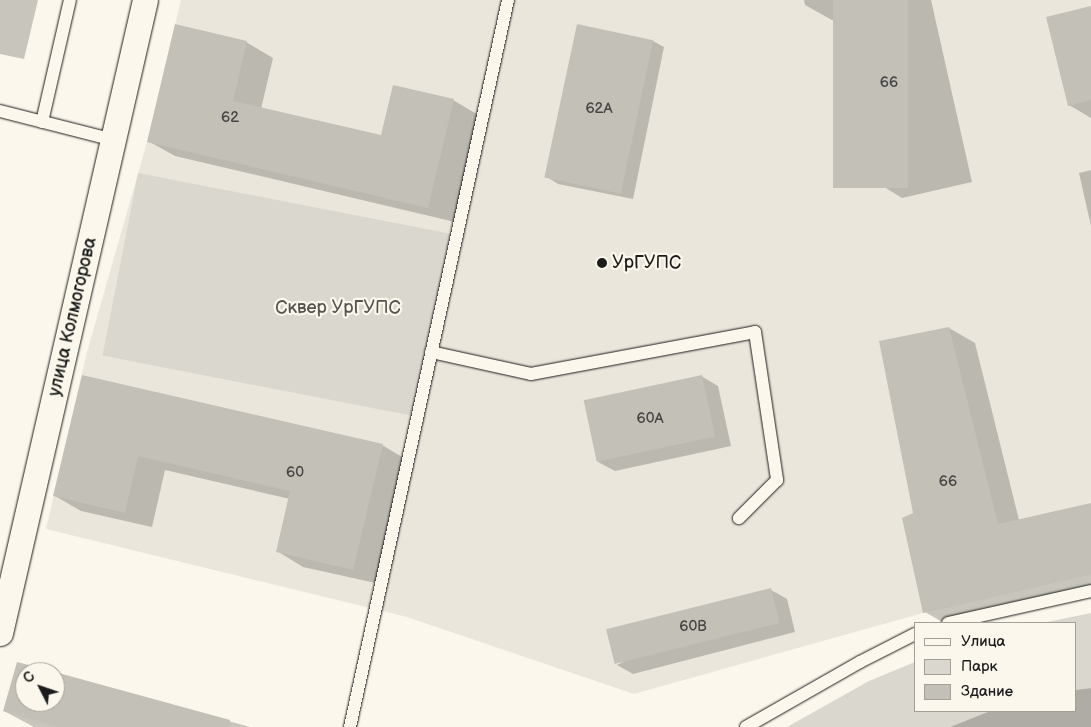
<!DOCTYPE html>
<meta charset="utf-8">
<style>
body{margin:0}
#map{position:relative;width:1091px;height:727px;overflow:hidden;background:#fbf7ec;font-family:"Balsamiq Sans",sans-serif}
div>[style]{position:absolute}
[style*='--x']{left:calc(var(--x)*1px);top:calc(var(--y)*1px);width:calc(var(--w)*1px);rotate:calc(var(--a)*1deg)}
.built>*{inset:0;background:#eae6dc}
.green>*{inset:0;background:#dad7ce;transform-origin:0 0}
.water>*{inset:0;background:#afaca5}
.shadow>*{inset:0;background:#0003}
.building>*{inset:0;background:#c3c0b8;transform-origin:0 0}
.roads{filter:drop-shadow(0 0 1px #1c1c1c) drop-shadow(0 0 1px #1c1c1c)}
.lane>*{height:12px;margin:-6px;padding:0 6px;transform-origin:6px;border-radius:6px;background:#fbf7ec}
.street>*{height:25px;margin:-12.5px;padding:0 12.5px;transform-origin:12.5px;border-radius:12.5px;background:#fbf7ec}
.dots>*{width:14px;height:14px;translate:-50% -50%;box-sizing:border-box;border:2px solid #fbf7ec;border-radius:50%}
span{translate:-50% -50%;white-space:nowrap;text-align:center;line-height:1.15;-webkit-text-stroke:4.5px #fbf7ec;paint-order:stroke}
.number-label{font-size:15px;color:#464543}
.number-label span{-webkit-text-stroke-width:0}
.poi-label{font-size:18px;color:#1c1c1c}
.left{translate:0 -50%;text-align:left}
.park-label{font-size:18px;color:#555451}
.street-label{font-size:18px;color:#1c1c1c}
.legend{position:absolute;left:914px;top:622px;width:162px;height:90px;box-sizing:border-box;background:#fbf7ec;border:1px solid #a29f99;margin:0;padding:6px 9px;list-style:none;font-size:15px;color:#1c1c1c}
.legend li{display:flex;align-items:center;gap:10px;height:25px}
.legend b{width:25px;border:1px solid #a29f99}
.north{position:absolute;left:15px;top:662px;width:50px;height:50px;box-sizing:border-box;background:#fbf7ec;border:1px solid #a29f99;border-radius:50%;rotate:311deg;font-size:14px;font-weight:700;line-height:20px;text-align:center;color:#1c1c1c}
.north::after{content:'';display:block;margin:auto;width:18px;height:22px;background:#1c1c1c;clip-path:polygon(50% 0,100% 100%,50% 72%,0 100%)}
</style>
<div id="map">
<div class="built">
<div style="clip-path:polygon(181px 0,1091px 0,1091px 574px,923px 613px,634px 694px,407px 617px,46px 529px,87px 352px,147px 142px)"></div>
</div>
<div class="green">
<div style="left:138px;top:173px;width:325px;height:186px;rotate:11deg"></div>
<div style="clip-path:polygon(1091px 613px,1091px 688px,1075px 690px,1075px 623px,1042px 623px)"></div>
<div style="clip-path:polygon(915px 662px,915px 711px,990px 711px,950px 727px,787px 727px,869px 681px)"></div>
</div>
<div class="water">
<div style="clip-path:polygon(1091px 688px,1091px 727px,950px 727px,990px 711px,1075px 711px,1075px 690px)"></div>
</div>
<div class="shadow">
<div style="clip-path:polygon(0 0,38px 0,24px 59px,0 54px)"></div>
<div style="clip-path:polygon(804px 0,931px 0,972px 182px,902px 198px,876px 182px,838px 19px,832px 20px,805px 5px)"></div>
<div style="clip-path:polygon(1091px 7px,1091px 118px,1069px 105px)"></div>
<div style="clip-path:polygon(653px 41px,664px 47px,633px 199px,558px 184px,547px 177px)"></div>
<div style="clip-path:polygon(246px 42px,273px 58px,261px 109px,382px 137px,453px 100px,480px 116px,455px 222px,175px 156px,148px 141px)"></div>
<div style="clip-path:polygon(1091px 170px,1091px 226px,1079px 173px)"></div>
<div style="clip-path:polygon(949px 328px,975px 343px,1019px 520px,1091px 504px,1091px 595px,944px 623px,925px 612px,915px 514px)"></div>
<div style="clip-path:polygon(83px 376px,382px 445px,409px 461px,380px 584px,303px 567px,277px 551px,290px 499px,165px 470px,152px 527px,81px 511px,55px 496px)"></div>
<div style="clip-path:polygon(701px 376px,718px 386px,731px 446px,615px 471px,598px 462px)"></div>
<div style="clip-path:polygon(771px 590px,787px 599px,795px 632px,633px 674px,617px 665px)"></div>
<div style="clip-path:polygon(18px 663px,50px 672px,25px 672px,25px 702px,55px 702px,55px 673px,250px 727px,34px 727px,4px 711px)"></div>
</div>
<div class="building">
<div style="left:833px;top:0;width:75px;height:188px"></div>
<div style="clip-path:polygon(1091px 6px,1091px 100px,1068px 106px,1046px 17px)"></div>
<div style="clip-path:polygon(175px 24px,247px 41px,233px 101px,381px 135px,393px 85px,454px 99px,428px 208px,147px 142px)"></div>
<div style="left:577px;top:24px;width:78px;height:157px;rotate:12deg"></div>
<div style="clip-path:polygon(949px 327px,998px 524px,1091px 503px,1091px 574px,923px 613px,902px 518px,913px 513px,879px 341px)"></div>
<div style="clip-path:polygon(82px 375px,383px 444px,353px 570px,276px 552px,290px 491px,138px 456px,125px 513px,53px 496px)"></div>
<div style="left:702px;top:375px;width:63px;height:121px;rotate:78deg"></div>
<div style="left:771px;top:588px;width:36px;height:170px;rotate:76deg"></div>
<div style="clip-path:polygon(17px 662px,55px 672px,25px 672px,25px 702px,55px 702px,55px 672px,230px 720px,230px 727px,59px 727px,3px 711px)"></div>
</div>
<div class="roads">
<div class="lane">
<div style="--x:0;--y:111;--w:118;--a:14.3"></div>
<div style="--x:42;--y:122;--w:125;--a:-77.1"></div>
<div style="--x:431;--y:352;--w:102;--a:12.4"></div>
<div style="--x:531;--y:374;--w:228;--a:-10.6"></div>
<div style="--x:755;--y:332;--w:150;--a:81.5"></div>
<div style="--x:777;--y:480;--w:54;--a:135"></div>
<div style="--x:948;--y:623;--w:147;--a:-12.6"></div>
<div style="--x:350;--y:727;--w:744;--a:-77.74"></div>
<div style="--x:746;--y:727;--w:131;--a:-29.7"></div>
<div style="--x:860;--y:662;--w:62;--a:-27"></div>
</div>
<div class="street">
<div style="--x:0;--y:633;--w:649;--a:-77.1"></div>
</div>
</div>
<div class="dots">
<div style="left:602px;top:263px;background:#1c1c1c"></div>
</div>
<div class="number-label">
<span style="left:889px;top:83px">66</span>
<span style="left:599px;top:109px">62А</span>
<span style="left:230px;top:118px">62</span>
<span style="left:650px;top:419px">60А</span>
<span style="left:295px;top:473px">60</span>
<span style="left:948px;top:482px">66</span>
<span style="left:693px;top:627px">60В</span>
</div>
<div class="poi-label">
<span class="left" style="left:612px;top:263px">УрГУПС</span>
</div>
<div class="park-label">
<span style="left:338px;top:308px">Сквер УрГУПС</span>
</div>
<div class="street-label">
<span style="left:73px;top:317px;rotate:-77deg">улица Колмогорова</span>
</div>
<ul class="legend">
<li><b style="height:6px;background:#fbf7ec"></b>Улица</li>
<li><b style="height:14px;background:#dad7ce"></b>Парк</li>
<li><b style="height:14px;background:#c3c0b8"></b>Здание</li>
</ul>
<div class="north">С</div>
</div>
